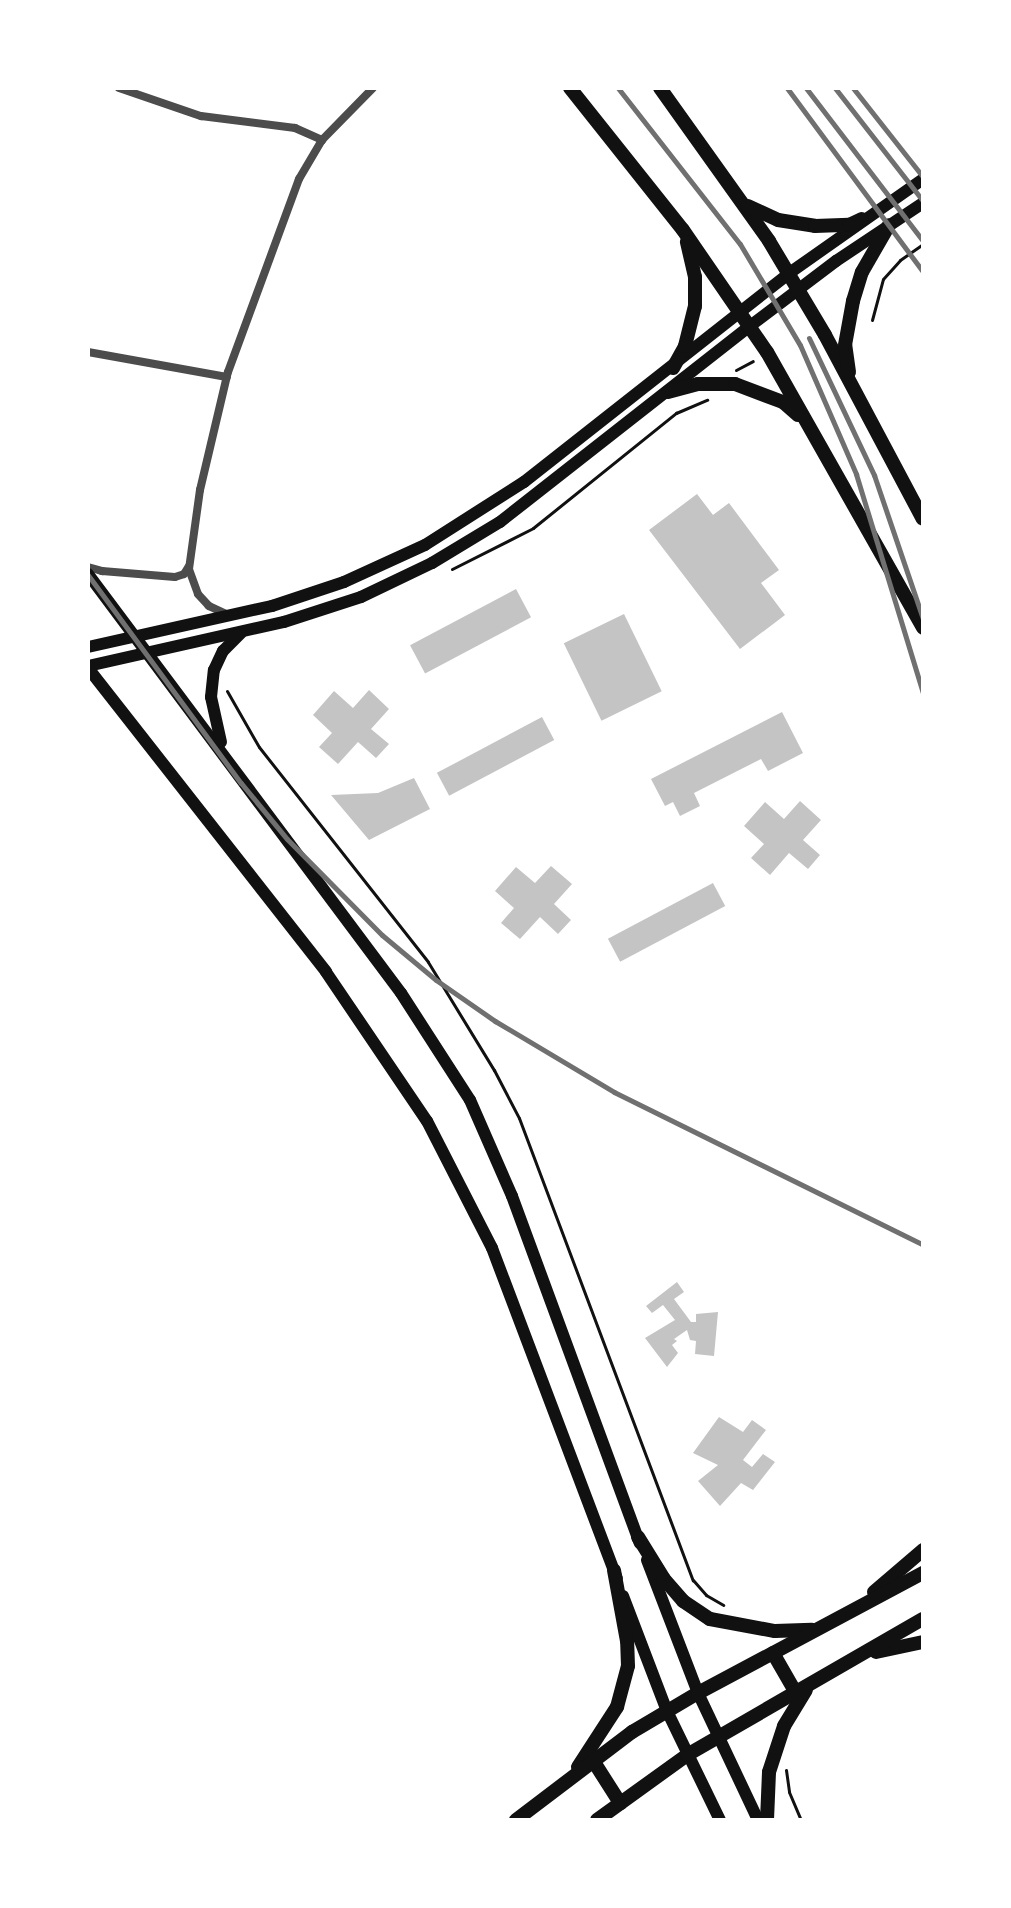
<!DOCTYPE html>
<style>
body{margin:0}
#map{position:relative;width:1011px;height:1908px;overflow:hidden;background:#fff;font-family:Jost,sans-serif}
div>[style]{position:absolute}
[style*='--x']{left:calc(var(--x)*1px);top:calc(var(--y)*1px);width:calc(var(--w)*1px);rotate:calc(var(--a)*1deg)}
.building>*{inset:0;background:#c4c4c4;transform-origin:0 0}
.path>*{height:3px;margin:-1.5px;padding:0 1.5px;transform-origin:1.5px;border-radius:1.5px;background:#111}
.minor>*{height:8px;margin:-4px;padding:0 4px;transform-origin:4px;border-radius:4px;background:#4c4c4c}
.secondary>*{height:12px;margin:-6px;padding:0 6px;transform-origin:6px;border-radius:6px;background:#111}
.primary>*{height:14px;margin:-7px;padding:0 7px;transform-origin:7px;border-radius:7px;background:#111}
.rail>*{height:5px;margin:-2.5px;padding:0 2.5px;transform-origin:2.5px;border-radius:2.5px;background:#707070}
span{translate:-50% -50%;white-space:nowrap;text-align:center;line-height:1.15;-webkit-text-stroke:6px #fff;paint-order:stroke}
.frame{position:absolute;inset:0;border:90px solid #fff;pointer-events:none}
</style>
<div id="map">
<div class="building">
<div style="clip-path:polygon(697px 494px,713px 515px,729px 503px,779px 570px,761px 583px,785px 615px,740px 649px,649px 530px)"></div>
<div style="left:516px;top:589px;width:32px;height:120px;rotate:62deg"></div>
<div style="left:624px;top:614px;width:86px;height:67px;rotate:64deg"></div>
<div style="clip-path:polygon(369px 690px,389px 709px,371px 729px,389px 744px,376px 758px,358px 742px,338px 764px,319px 747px,332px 733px,313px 715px,334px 691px,353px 708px)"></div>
<div style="clip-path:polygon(782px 712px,803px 753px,768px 771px,761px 759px,694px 793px,700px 806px,680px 816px,673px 802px,665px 806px,651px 779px)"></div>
<div style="left:542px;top:717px;width:26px;height:119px;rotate:62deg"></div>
<div style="clip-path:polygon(414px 778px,430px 809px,369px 840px,331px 795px,378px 793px)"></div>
<div style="clip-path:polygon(800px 801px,821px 820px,803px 840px,820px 855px,808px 869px,789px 853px,770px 875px,751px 858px,764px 844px,744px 826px,765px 802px,784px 819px)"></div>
<div style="clip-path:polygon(551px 866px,572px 884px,554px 904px,571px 920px,558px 934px,540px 917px,520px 939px,501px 923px,514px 908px,495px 891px,516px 867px,535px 883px)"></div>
<div style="left:713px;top:883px;width:26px;height:119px;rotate:62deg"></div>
<div style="clip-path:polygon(677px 1282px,684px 1292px,674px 1299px,691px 1322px,696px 1322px,696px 1314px,718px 1312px,714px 1356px,695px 1354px,696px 1341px,690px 1340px,687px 1330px,674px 1339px,677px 1341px,672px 1345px,678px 1353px,667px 1367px,645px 1338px,675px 1320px,663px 1305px,652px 1313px,646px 1306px)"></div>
<div style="clip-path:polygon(719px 1417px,743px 1432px,752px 1420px,766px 1430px,743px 1460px,752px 1467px,763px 1454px,775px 1462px,753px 1490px,741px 1483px,720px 1506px,698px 1481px,718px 1465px,693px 1453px)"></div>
</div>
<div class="path">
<div style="--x:872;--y:320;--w:42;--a:-75"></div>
<div style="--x:883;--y:279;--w:25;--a:-48"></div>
<div style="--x:900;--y:260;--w:28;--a:-35"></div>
<div style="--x:736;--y:370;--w:19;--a:-28"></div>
<div style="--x:452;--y:569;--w:91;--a:-26.8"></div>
<div style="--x:533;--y:528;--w:184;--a:-38.8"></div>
<div style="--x:676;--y:413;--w:34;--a:-23"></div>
<div style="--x:227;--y:691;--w:64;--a:60.3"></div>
<div style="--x:259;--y:747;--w:273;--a:51.8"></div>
<div style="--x:428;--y:962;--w:127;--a:58.6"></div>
<div style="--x:494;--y:1070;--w:54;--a:62.5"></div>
<div style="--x:519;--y:1118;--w:494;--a:69.4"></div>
<div style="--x:693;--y:1580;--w:20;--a:49"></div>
<div style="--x:706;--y:1595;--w:20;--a:30"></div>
<div style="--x:786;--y:1770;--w:22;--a:82"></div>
<div style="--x:789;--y:1792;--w:30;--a:67"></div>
</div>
<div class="minor">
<div style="--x:119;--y:88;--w:87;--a:18.9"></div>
<div style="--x:201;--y:116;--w:95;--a:7.3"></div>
<div style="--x:295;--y:128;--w:30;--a:24"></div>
<div style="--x:88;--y:352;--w:141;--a:10.2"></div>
<div style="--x:88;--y:567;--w:15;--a:16"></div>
<div style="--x:102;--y:571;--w:73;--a:4.7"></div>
<div style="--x:175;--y:577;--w:9;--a:-18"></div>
<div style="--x:184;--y:574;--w:9;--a:-58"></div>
<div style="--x:226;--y:614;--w:19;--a:-155"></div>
<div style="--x:209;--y:606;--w:16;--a:-133"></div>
<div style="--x:198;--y:594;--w:27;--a:-110"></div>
<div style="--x:189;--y:569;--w:80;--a:-82.1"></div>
<div style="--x:200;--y:490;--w:121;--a:-76.7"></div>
<div style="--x:228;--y:372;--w:206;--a:-69.8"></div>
<div style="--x:299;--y:179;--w:45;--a:-59.5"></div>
<div style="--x:322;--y:140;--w:73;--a:-45.6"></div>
</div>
<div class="secondary">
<div style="--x:88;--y:574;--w:523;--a:53.24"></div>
<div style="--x:401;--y:993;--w:127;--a:57.2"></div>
<div style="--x:470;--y:1100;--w:105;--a:66.4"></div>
<div style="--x:512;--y:1196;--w:370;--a:69.8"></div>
<div style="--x:88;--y:647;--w:189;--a:-12.6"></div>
<div style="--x:272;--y:606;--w:76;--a:-18.4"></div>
<div style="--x:344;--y:582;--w:89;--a:-24.6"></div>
<div style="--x:425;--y:545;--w:117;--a:-32.5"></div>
<div style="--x:524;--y:482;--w:336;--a:-38.2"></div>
<div style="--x:788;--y:274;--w:165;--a:-35.1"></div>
<div style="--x:88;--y:666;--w:201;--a:-12.7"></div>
<div style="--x:284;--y:622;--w:81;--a:-18"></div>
<div style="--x:361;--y:597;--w:79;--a:-25.6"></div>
<div style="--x:432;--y:563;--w:79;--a:-31.1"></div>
<div style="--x:500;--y:522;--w:318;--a:-38.1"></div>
<div style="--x:750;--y:326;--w:108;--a:-37.1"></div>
<div style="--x:836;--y:261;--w:105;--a:-33.7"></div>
<div style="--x:88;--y:668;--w:386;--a:51.9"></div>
<div style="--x:326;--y:972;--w:180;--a:55.9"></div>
<div style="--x:427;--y:1121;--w:143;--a:62.9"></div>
<div style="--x:492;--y:1248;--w:353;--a:69.3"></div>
<div style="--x:221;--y:742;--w:46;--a:-102.5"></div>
<div style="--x:211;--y:697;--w:27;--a:-84"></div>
<div style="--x:214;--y:670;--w:21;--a:-65"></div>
<div style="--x:223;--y:651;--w:25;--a:-45"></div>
<div style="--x:647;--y:1560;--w:142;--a:69"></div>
<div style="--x:698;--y:1693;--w:140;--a:64.7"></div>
<div style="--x:623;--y:1596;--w:123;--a:69.1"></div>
<div style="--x:667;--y:1711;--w:121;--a:64.1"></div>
</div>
<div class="primary">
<div style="--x:570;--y:88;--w:181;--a:51.5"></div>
<div style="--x:683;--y:230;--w:148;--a:55.5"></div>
<div style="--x:767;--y:352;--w:317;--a:60.5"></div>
<div style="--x:660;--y:88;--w:188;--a:54.5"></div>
<div style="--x:769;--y:241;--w:109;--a:59.2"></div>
<div style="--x:825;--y:335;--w:208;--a:62"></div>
<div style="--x:748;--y:206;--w:33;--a:25"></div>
<div style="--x:778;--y:220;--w:37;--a:9"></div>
<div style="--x:815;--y:226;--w:34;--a:-2"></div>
<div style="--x:849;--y:225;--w:14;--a:-25"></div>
<div style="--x:673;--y:368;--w:25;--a:-61"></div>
<div style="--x:685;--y:346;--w:41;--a:-76"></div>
<div style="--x:695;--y:306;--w:29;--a:-90"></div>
<div style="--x:695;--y:277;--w:36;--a:-103"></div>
<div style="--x:849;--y:372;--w:27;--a:-98"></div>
<div style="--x:845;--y:345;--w:45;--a:-79.7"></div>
<div style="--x:853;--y:301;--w:30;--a:-73"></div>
<div style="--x:862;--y:272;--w:54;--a:-60.1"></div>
<div style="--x:668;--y:392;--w:31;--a:-15"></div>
<div style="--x:698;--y:384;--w:37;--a:0"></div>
<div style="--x:735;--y:384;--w:51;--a:20.6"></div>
<div style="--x:783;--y:402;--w:20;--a:41"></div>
<div style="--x:638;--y:1537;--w:49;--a:58.2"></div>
<div style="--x:664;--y:1579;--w:29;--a:49"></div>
<div style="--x:683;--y:1601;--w:32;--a:34"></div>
<div style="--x:710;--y:1619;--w:66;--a:10.5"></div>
<div style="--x:775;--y:1631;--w:37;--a:-2"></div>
<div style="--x:874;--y:1592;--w:65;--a:-40.6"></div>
<div style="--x:876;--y:1652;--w:48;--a:-12"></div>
<div style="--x:773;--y:1653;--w:46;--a:60.1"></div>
<div style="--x:594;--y:1762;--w:49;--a:57.6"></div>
<div style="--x:578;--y:1767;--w:72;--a:-57"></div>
<div style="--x:617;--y:1707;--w:42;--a:-75"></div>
<div style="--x:628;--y:1666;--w:25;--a:-92"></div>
<div style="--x:627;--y:1641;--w:72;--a:-100.4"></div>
<div style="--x:516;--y:1820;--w:146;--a:-37.2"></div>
<div style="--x:632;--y:1732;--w:77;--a:-30.6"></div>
<div style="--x:698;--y:1693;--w:255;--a:-28.1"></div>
<div style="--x:597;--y:1820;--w:111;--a:-35.8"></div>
<div style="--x:687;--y:1755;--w:272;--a:-30"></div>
<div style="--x:767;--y:1820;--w:48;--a:-87.6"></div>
<div style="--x:769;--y:1772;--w:48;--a:-71.9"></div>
<div style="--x:784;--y:1726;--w:42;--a:-58.6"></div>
</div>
<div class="rail">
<div style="--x:618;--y:88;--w:198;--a:52"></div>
<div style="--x:740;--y:244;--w:117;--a:59.3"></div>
<div style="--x:800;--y:345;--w:141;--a:66.5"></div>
<div style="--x:856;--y:474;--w:229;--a:73"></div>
<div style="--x:787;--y:88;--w:229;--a:53.5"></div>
<div style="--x:806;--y:88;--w:193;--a:52.6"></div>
<div style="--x:835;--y:88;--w:143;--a:52.1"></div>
<div style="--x:853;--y:88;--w:113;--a:51.8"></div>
<div style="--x:809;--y:338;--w:152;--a:64.6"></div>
<div style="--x:874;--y:475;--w:152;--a:71.2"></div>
<div style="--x:88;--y:575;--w:258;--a:53.7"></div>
<div style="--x:241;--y:783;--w:72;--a:50.6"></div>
<div style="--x:287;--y:839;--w:135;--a:45.3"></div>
<div style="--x:382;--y:935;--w:70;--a:39.8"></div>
<div style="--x:436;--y:980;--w:72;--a:34.8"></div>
<div style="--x:495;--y:1021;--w:139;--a:30.8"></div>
<div style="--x:614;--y:1092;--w:345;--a:26.3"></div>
</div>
<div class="frame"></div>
</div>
